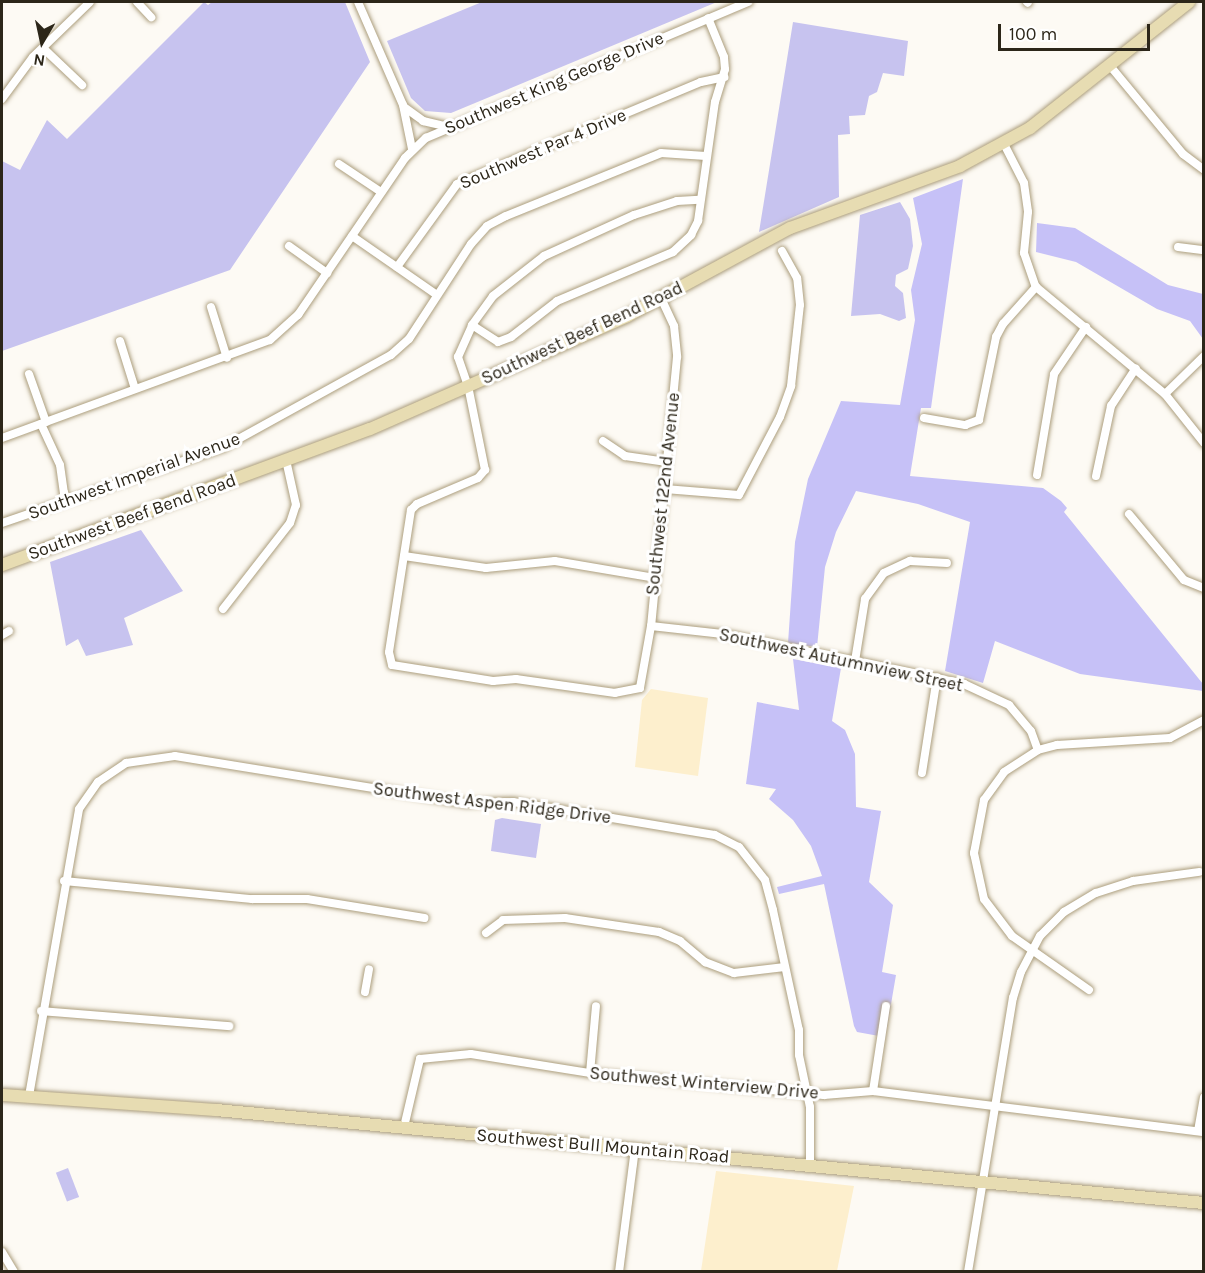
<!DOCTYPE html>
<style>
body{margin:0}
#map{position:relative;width:1205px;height:1273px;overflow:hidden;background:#fdfaf4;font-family:Karla,sans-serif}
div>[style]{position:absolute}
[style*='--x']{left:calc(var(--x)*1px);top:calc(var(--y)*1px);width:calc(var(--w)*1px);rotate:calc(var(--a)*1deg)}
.built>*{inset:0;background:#fdefcd}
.green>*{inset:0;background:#c7c3ef;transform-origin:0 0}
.forest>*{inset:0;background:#c6c1f7}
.roads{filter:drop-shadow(0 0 2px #ac9e7d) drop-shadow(0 0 2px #ac9e7d)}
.street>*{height:8px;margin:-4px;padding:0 4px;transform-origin:4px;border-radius:4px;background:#fff}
.secondary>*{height:12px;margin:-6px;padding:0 6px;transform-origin:6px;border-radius:6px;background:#e7dcb2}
span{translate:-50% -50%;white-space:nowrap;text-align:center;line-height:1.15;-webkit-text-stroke:6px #fff;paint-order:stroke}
.street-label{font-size:18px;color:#2c2619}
.frame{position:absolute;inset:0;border:3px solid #2c2619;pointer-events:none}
.north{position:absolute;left:12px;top:12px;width:60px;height:60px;-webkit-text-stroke:4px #fff;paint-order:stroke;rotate:189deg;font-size:16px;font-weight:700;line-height:24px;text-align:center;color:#2c2619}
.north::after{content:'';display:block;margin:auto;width:21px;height:27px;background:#2c2619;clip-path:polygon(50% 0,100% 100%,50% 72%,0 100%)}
.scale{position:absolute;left:998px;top:24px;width:152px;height:27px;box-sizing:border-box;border:3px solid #2c2619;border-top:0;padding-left:8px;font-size:18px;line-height:21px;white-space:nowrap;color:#2c2619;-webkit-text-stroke:4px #fff;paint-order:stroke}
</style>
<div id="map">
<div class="built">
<div style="clip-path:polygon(651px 689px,708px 698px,698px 776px,635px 767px,642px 700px)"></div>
<div style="clip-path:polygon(716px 1171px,854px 1186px,837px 1271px,701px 1271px)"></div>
</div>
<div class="green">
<div style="clip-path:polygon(204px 2px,208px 5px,212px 2px,345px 2px,370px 62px,230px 270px,2px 351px,2px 161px,20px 170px,47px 120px,67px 139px)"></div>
<div style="clip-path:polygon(482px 2px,717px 2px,451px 113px,425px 111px,411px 98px,387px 41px)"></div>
<div style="clip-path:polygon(793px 22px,908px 41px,904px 76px,883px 73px,877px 92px,869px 96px,865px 115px,849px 116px,850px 134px,838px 135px,839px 197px,759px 232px)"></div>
<div style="clip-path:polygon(900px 202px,910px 219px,913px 246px,908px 269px,896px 275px,895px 286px,903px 293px,906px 318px,899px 321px,880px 314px,851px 316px,860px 215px)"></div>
<div style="clip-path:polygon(141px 530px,183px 591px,124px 618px,133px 645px,86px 656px,78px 639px,66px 646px,50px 562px)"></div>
<div style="clip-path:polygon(502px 818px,541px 824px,536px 858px,491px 851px,495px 820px)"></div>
<div style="left:68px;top:1168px;width:31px;height:13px;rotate:69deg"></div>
</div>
<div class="forest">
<div style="clip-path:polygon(963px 179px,931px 408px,921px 408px,910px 476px,1043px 488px,1061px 501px,1067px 508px,1064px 512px,1203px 684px,1203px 691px,1080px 674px,995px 641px,983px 683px,945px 671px,970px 522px,918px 504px,856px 491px,836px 532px,825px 567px,817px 647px,788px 643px,795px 542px,808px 479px,841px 401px,900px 405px,915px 320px,911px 290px,922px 244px,913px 198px)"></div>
<div style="clip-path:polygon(1037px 223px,1075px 228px,1168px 285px,1203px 294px,1203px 339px,1190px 321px,1157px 309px,1076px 262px,1036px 252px)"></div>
<div style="clip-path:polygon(793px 659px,841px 668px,832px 721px,845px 730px,855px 754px,856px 807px,881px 811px,869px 882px,893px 905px,882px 972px,896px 975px,878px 1080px,879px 1036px,857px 1032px,854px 1026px,824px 884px,779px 894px,777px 887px,822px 876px,811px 846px,793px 820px,769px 799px,776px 789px,746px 784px,757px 702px,799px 710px)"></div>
</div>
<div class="roads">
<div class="street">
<div style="--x:137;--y:2;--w:21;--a:47"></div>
<div style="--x:358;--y:2;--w:112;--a:66.4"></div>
<div style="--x:403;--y:105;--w:45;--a:78.4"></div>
<div style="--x:1027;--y:2;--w:1;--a:45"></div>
<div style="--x:43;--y:48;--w:54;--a:43.5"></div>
<div style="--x:1111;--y:67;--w:113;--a:50.4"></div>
<div style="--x:1183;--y:154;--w:26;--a:37"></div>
<div style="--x:2;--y:99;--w:52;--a:-53.6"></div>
<div style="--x:33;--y:57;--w:79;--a:-44"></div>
<div style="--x:404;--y:107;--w:24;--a:36"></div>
<div style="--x:423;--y:121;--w:27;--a:13"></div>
<div style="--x:1004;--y:144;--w:44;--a:62.9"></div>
<div style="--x:1024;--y:183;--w:29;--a:82"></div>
<div style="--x:1028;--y:212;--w:41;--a:95.6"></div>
<div style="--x:1024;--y:253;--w:36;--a:71"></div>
<div style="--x:1036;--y:287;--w:168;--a:39.7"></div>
<div style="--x:1165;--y:394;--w:63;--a:51.5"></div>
<div style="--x:339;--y:164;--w:50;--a:33.7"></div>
<div style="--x:352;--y:236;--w:103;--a:34.8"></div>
<div style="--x:289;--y:246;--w:47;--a:35.4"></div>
<div style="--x:1178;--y:247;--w:26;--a:7"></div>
<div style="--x:397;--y:267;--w:102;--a:-54.1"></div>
<div style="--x:457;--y:184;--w:264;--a:-22.7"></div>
<div style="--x:701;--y:82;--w:24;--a:-12"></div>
<div style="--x:661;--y:298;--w:31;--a:65"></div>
<div style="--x:674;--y:326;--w:31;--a:84"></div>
<div style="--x:677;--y:357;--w:270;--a:95.5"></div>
<div style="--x:651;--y:626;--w:63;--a:100.1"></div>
<div style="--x:640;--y:688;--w:25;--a:169"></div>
<div style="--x:615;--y:693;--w:100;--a:-172"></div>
<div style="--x:516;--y:679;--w:23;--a:175"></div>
<div style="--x:493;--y:681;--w:102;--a:-171"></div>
<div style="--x:392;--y:665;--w:13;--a:-103"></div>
<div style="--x:389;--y:652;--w:144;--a:-81.2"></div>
<div style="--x:411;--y:510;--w:8;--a:-45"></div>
<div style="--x:417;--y:504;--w:66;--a:-23.1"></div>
<div style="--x:478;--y:478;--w:11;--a:-49"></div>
<div style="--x:485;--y:470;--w:86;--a:-101.4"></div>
<div style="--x:468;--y:386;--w:31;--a:-109"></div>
<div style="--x:458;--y:357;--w:35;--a:-66"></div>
<div style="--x:472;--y:325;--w:36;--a:-54"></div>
<div style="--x:493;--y:296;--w:65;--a:-38.1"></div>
<div style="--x:544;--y:256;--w:99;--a:-24.5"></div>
<div style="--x:634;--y:215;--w:45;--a:-18"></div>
<div style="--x:677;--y:201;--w:22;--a:-3"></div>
<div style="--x:211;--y:307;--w:53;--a:72.6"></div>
<div style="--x:472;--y:325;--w:31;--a:33"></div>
<div style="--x:498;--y:342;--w:14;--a:-21"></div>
<div style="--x:511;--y:337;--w:58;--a:-38"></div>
<div style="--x:557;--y:301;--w:126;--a:-22.9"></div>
<div style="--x:673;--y:252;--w:25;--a:-43"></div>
<div style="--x:691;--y:235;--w:16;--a:-63"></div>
<div style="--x:698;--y:221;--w:120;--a:-81.9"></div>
<div style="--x:715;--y:102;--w:34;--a:-73"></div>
<div style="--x:725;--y:69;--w:12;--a:-95"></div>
<div style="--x:724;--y:57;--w:42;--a:-112.3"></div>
<div style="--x:120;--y:341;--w:50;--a:72.6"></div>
<div style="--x:29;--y:374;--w:51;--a:70.5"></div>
<div style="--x:1165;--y:394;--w:54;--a:-44.3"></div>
<div style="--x:924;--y:418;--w:42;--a:9.7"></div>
<div style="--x:965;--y:425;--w:15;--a:-20"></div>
<div style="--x:979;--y:420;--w:85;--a:-78.4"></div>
<div style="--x:996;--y:337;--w:15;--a:-62"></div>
<div style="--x:1003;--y:324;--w:50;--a:-48.3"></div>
<div style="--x:41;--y:424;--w:45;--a:65.1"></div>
<div style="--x:60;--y:465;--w:35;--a:82"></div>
<div style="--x:2;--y:438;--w:285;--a:-20.1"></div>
<div style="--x:270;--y:340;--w:38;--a:-42"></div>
<div style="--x:298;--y:315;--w:190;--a:-55.7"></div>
<div style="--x:405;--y:158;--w:29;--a:-44"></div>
<div style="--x:426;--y:138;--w:350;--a:-22.9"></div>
<div style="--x:603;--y:441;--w:27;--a:34"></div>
<div style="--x:625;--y:456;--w:42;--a:8.1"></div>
<div style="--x:1037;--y:475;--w:102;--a:-80.4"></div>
<div style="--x:1054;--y:374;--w:57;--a:-55.8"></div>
<div style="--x:1096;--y:476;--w:72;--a:-77.9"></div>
<div style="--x:1111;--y:406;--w:45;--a:-56.7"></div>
<div style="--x:665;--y:489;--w:74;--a:4.6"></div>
<div style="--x:739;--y:495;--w:88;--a:-62.3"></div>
<div style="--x:780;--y:417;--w:33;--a:-70"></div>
<div style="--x:791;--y:386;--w:81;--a:-83.7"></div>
<div style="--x:800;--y:305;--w:27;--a:-96"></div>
<div style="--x:797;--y:278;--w:31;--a:-119"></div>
<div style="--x:1129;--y:514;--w:86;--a:50.2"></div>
<div style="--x:1184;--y:580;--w:22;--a:22"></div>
<div style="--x:2;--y:523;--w:235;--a:-18.9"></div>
<div style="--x:224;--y:447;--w:191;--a:-28.9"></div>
<div style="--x:391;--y:355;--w:24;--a:-42"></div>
<div style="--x:409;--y:339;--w:113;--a:-56.9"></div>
<div style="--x:471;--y:244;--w:24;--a:-48"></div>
<div style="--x:487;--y:226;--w:21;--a:-28"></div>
<div style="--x:506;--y:216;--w:167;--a:-22.1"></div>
<div style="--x:661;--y:153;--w:45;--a:3.8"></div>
<div style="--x:404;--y:556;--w:83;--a:8.3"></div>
<div style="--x:486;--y:568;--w:69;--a:-5.8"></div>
<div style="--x:555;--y:561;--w:101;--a:9.6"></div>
<div style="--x:223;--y:609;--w:109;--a:-52.1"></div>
<div style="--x:290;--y:523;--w:19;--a:-72"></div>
<div style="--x:296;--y:505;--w:46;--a:-102.5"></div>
<div style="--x:651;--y:626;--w:72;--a:6.3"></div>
<div style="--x:723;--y:634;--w:246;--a:11.7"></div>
<div style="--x:964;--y:684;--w:50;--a:25"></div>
<div style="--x:1009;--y:705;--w:34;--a:50"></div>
<div style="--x:1031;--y:731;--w:20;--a:70"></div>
<div style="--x:2;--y:635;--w:8;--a:-30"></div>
<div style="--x:855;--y:661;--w:63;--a:-80.8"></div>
<div style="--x:865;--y:599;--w:32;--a:-54"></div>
<div style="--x:884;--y:573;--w:29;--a:-25"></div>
<div style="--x:910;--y:561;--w:37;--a:3"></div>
<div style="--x:922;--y:773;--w:97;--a:-81.1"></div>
<div style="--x:64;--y:881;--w:189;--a:5.5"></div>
<div style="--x:252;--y:899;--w:55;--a:0"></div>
<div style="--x:307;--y:899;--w:119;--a:9.2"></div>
<div style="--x:486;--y:933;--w:21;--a:-37"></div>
<div style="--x:503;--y:920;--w:62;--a:-1.8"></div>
<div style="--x:565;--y:918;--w:95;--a:8.5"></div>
<div style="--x:659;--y:932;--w:23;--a:23"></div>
<div style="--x:680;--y:941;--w:33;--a:40"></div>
<div style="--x:705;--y:962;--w:31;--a:21"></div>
<div style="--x:734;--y:973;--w:51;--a:-6.7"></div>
<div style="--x:1089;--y:990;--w:94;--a:-145"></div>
<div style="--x:1012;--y:936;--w:46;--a:-127.1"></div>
<div style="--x:984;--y:899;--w:47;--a:-102.3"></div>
<div style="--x:974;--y:853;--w:54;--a:-79.3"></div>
<div style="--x:984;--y:800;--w:34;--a:-54"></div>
<div style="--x:1004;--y:772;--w:40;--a:-32.9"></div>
<div style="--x:1038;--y:750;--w:20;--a:-15"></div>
<div style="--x:1057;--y:745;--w:113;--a:-3.5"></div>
<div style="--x:1170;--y:738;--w:38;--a:-28"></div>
<div style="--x:365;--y:992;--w:23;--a:-80"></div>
<div style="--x:41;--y:1011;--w:189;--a:4.6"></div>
<div style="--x:590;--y:1073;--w:67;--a:-84.9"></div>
<div style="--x:873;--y:1091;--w:86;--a:-81.3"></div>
<div style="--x:29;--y:1096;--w:291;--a:-80.1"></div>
<div style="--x:79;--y:809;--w:33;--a:-55"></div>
<div style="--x:98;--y:782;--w:34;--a:-34"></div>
<div style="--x:126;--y:763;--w:49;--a:-8.1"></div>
<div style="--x:175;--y:756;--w:295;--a:9.2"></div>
<div style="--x:466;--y:803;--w:47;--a:-1.2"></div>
<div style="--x:513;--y:802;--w:100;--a:9.2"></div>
<div style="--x:612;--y:818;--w:104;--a:9.4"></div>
<div style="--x:715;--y:835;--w:27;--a:27"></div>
<div style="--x:739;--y:847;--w:42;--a:51.8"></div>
<div style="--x:765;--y:880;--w:31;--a:75"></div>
<div style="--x:773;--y:910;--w:123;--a:77.8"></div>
<div style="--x:799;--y:1030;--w:25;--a:90"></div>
<div style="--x:799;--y:1055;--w:53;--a:78.1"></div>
<div style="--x:810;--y:1107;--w:58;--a:90"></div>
<div style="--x:404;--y:1127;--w:70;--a:-76.8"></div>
<div style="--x:420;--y:1059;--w:51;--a:-5.6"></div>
<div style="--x:471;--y:1054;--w:121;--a:9.1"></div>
<div style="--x:590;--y:1073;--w:235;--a:5.4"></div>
<div style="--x:824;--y:1095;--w:49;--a:-4.7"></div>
<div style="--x:873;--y:1091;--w:334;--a:7.1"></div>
<div style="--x:1198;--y:1131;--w:34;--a:-80"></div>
<div style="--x:2;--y:1252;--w:23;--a:59"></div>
<div style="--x:619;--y:1272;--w:125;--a:-82.6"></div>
<div style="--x:968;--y:1272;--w:278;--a:-80.7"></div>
<div style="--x:1013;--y:998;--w:27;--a:-73"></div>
<div style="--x:1021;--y:972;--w:41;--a:-62.2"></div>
<div style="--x:1040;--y:936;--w:34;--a:-45"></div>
<div style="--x:1064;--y:912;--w:37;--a:-31"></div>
<div style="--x:1096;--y:893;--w:39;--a:-18"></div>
<div style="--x:1133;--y:881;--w:67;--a:-7.8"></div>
</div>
<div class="secondary">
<div style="--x:2;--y:565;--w:392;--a:-20.3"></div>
<div style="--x:370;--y:429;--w:281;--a:-23.7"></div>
<div style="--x:627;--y:316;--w:185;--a:-28.4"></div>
<div style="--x:790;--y:228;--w:181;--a:-20"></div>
<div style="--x:960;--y:166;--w:80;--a:-28.5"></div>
<div style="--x:1030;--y:128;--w:203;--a:-38.4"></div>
<div style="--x:2;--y:1095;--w:215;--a:4"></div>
<div style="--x:216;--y:1110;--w:992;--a:5.38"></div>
</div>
</div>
<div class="street-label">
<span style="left:554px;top:83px;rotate:-23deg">Southwest King George Drive</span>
<span style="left:543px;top:149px;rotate:-23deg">Southwest Par 4 Drive</span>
<span style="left:582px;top:333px;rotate:-25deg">Southwest Beef Bend Road</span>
<span style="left:134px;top:476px;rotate:-20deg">Southwest Imperial Avenue</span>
<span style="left:663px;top:494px;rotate:-84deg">Southwest 122nd Avenue</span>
<span style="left:132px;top:517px;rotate:-20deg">Southwest Beef Bend Road</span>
<span style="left:841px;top:660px;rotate:12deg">Southwest Autumnview Street</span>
<span style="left:492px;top:803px;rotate:7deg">Southwest Aspen Ridge Drive</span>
<span style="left:704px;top:1083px;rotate:5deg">Southwest Winterview Drive</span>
<span style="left:603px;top:1146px;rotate:5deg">Southwest Bull Mountain Road</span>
</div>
<div class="frame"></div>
<div class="north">N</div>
<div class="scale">100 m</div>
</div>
